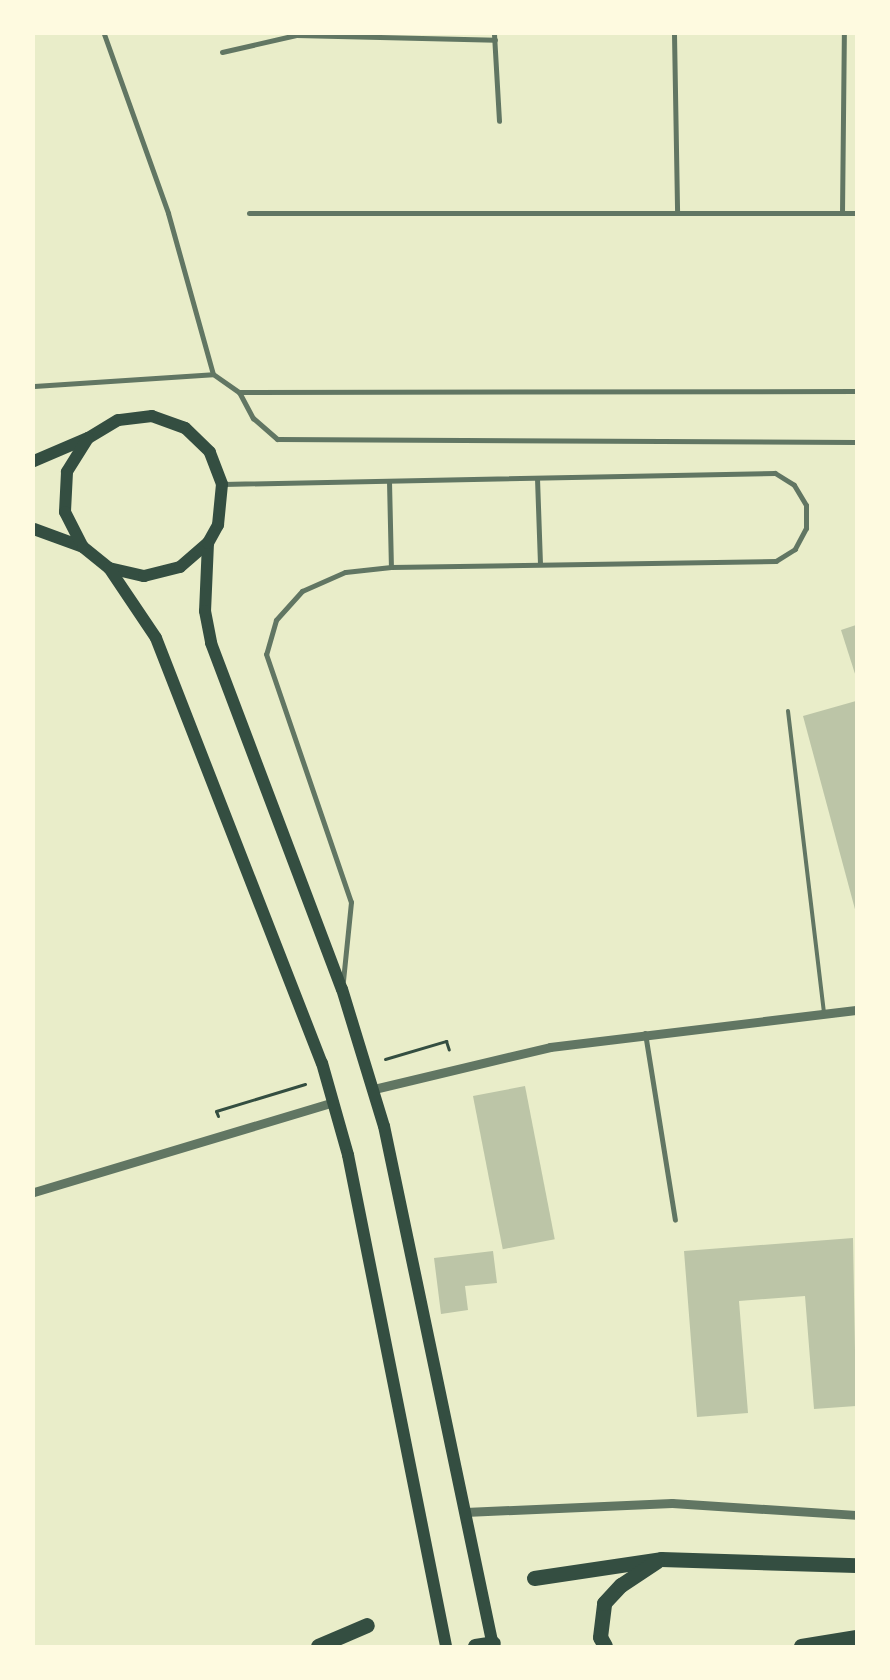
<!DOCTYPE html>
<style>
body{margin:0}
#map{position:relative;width:890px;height:1680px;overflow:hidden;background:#e9edc9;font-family:Merriweather,serif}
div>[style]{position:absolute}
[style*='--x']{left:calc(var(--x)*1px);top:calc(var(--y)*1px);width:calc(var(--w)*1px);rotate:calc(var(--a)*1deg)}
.building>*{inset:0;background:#bcc5a7;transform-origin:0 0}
.path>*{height:3px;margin:-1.5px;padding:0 1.5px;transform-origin:1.5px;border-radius:1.5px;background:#344e41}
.service>*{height:4px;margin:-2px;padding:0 2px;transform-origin:2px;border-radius:2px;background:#617663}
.minor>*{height:5px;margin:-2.5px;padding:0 2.5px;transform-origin:2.5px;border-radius:2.5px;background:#617663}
.tertiary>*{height:9px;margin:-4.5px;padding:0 4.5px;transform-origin:4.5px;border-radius:4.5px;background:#617663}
.primary>*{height:12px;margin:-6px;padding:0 6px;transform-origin:6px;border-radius:6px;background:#344e41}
.motorway>*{height:15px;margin:-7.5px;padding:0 7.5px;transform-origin:7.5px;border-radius:7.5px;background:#344e41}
span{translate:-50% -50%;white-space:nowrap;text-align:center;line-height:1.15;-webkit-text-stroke:5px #fefae0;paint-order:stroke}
.frame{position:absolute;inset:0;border:35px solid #fefae0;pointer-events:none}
</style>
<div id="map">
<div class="building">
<div style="clip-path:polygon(856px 625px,856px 677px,841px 630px)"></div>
<div style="clip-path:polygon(856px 701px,856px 913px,803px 716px)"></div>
<div style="left:525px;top:1086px;width:156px;height:53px;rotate:79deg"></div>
<div style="clip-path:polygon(853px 1238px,856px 1406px,814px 1409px,805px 1296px,739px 1301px,748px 1413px,697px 1417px,684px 1251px)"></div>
<div style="clip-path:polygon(493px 1251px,497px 1283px,465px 1286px,468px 1310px,441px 1314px,434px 1258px)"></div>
</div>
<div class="path">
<div style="--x:385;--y:1059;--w:64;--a:-16.4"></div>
<div style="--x:446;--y:1041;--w:9;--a:72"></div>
<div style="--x:218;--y:1116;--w:5;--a:-112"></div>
<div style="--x:216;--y:1111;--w:93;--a:-16.9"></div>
</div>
<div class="service">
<div style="--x:788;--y:711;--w:304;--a:83.2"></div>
</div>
<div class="minor">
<div style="--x:104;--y:34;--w:190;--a:70.3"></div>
<div style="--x:168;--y:213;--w:167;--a:74.4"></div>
<div style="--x:494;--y:34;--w:87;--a:86.7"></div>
<div style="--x:674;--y:34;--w:177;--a:89"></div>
<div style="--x:222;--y:52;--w:76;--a:-12.9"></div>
<div style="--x:296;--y:35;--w:199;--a:1.4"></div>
<div style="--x:249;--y:213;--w:607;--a:0"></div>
<div style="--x:842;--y:213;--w:179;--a:-89.4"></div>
<div style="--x:34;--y:386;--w:179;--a:-3.8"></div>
<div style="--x:213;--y:374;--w:32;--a:35"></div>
<div style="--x:239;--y:392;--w:30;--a:62"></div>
<div style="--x:253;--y:418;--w:32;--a:41"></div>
<div style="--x:277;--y:439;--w:579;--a:0.3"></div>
<div style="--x:239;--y:392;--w:617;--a:-0.09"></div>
<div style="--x:537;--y:478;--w:85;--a:88"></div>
<div style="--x:389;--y:481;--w:86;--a:88.7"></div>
<div style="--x:223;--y:484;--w:552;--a:-1.14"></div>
<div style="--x:775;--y:473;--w:22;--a:32"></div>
<div style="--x:794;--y:485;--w:23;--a:59"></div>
<div style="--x:806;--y:505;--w:23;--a:90"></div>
<div style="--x:806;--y:528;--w:24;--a:118"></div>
<div style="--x:795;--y:549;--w:22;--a:148"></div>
<div style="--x:776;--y:561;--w:385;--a:179.1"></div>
<div style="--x:391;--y:567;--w:46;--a:173.8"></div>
<div style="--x:345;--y:572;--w:47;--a:156.2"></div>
<div style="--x:302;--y:591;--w:39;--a:132"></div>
<div style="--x:276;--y:620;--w:35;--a:106"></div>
<div style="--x:266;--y:654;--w:262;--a:71.1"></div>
<div style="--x:351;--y:902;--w:79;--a:95.8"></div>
<div style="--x:645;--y:1033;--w:189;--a:80.9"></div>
</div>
<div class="tertiary">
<div style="--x:374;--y:1089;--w:181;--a:-13.4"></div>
<div style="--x:550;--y:1047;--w:308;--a:-6.9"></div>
<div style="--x:34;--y:1192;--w:313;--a:-16.7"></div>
<div style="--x:465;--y:1512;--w:207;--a:-2.5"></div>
<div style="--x:672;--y:1503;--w:184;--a:3.7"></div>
</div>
<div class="primary">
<div style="--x:34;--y:461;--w:59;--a:-23.1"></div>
<div style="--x:34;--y:529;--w:52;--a:20.2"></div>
<div style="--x:208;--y:543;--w:68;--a:92.5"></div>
<div style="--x:205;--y:611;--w:33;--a:79"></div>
<div style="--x:211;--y:643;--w:370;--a:69.3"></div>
<div style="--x:342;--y:989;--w:143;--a:73"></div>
<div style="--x:384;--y:1126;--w:531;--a:78.16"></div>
<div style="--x:109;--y:568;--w:36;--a:13"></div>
<div style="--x:144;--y:576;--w:37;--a:-14"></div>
<div style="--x:180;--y:567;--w:37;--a:-41"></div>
<div style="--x:208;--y:543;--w:21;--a:-61"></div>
<div style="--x:218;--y:525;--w:41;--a:-84.4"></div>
<div style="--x:222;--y:484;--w:34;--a:-111"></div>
<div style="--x:210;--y:452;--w:35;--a:-136"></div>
<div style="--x:185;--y:428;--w:35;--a:-160"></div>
<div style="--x:152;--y:416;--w:34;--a:173"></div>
<div style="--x:118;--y:420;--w:35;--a:149"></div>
<div style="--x:88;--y:438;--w:40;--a:122"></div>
<div style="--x:67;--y:472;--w:40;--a:92.9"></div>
<div style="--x:65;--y:512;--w:39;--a:63"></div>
<div style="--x:83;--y:547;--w:33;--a:39"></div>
<div style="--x:109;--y:568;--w:84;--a:56.1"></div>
<div style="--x:156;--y:638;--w:456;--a:68.7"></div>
<div style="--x:322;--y:1063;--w:96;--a:74.2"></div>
<div style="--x:348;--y:1155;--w:501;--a:78.71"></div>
</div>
<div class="motorway">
<div style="--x:534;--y:1578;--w:128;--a:-8.5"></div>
<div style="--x:661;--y:1559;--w:195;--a:1.8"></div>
<div style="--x:318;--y:1646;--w:53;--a:-23.2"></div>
<div style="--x:475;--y:1646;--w:18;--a:-9"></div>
<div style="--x:605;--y:1646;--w:10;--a:-119"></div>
<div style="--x:600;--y:1637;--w:34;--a:-83"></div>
<div style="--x:604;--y:1603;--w:25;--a:-47"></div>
<div style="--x:621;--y:1585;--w:43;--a:-33.7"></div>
<div style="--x:801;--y:1646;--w:56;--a:-9.3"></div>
</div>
<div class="frame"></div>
</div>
